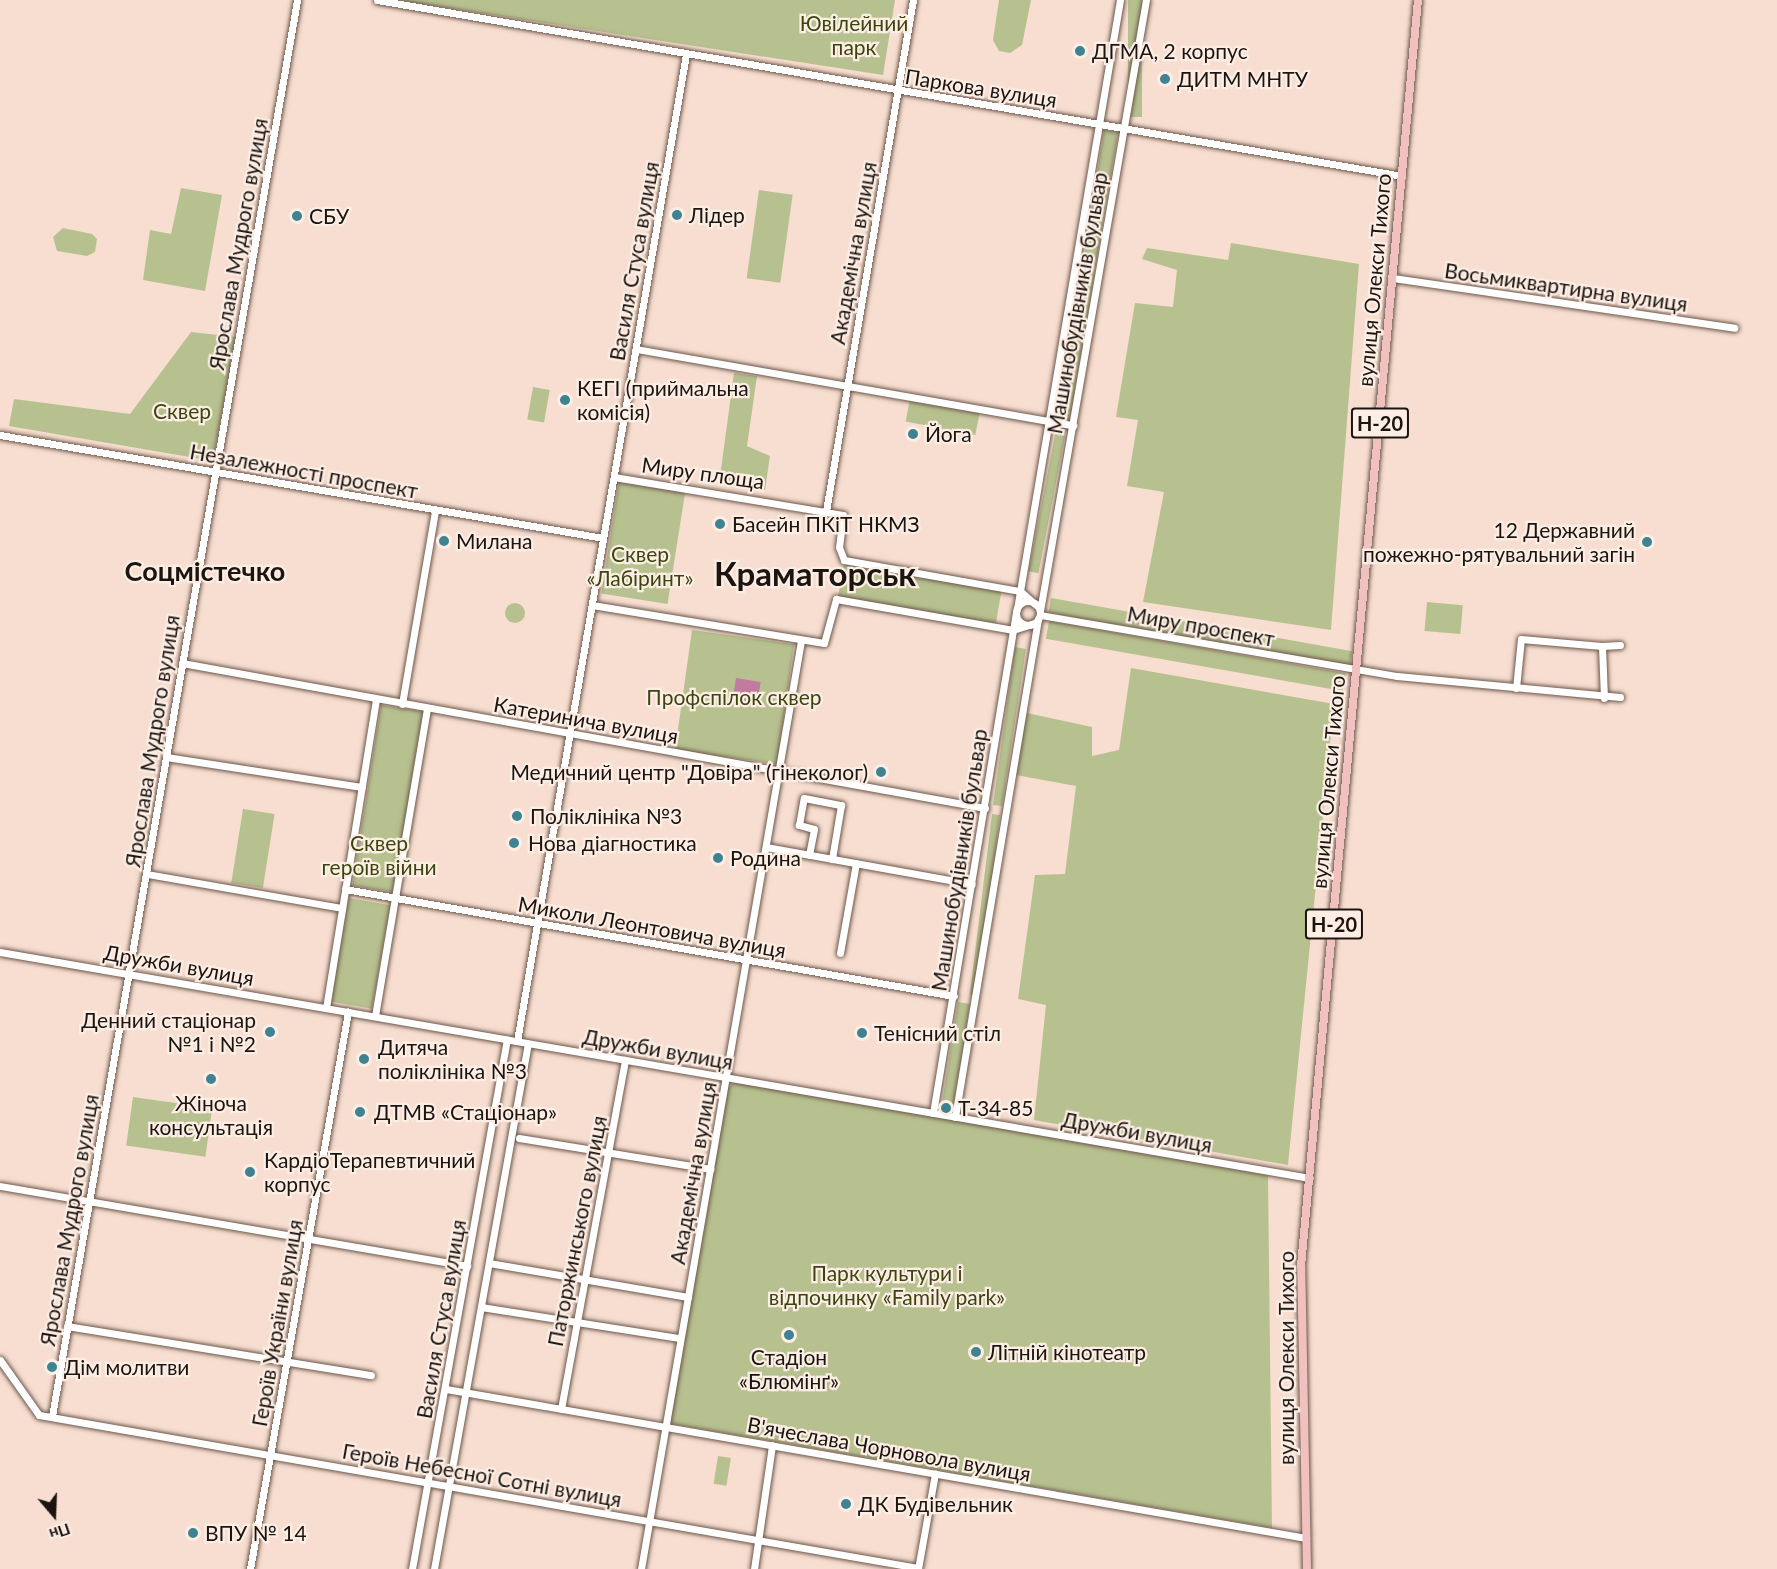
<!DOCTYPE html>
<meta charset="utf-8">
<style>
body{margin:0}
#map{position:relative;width:1777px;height:1569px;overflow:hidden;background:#f7ded0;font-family:Lato,sans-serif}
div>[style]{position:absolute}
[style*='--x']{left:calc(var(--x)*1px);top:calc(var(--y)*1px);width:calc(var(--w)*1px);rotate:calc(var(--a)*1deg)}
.green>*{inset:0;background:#b7c18f;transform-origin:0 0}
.round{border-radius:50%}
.water>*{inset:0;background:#c17b9e;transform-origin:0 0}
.roads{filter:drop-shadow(0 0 2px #6c574b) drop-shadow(0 0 2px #6c574b)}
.minor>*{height:7px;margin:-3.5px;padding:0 3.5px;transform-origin:3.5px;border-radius:3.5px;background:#fff}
.minor>.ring{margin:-3.5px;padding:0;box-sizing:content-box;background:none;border:7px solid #fff;border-radius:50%}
.major>*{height:8px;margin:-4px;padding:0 4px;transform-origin:4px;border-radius:4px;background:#f1c1c0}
.dots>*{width:16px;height:16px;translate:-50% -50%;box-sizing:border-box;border:3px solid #fceee5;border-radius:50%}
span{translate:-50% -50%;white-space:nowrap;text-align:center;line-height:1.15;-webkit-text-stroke:4.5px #fceee5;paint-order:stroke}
.shield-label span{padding:2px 4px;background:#fceee5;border:2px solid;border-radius:4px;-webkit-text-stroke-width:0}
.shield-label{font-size:20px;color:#1c140f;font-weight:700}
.park-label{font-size:21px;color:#3d450e}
.poi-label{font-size:21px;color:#1c140f}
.left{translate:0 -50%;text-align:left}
.right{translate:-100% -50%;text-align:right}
.street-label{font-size:21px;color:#1c140f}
.district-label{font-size:27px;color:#1c140f;font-weight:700}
.town-label{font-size:33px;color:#1c140f;font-weight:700}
.north{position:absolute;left:24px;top:1485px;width:60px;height:60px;-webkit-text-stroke:4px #fceee5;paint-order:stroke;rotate:161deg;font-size:16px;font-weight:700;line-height:24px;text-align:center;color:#1c140f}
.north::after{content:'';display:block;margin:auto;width:21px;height:27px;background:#1c140f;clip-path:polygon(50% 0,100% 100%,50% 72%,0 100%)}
</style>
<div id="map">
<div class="green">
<div style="clip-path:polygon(396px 0,895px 0,883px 75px)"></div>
<div style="clip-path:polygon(999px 0,1031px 0,1022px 45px,1010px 53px,999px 51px,993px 40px)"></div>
<div style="left:1128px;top:0;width:14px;height:117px"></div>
<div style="clip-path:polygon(1104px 130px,1118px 132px,1070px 422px,1059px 420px)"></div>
<div style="clip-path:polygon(181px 188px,222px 195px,205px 291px,143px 280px,150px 230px,171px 234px)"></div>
<div style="left:759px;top:190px;width:34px;height:89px;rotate:8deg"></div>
<div style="clip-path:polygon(63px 228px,92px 234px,97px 239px,95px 252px,87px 256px,57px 251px,53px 237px)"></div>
<div style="clip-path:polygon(1231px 243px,1359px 264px,1331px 630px,1143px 602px,1164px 492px,1127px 486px,1138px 420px,1116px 417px,1135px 303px,1173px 307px,1177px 270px,1142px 259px,1147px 248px,1228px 260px)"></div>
<div style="clip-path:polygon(191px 332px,236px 337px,213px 461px,9px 426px,14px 399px,130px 414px)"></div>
<div style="clip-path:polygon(734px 373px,757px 376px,747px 446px,770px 456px,765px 490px,719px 484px)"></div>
<div style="left:533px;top:387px;width:17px;height:33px;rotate:10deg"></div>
<div style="left:910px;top:399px;width:71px;height:23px;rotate:11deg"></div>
<div style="left:1057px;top:425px;width:10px;height:149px;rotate:11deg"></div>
<div style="left:619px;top:482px;width:67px;height:113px;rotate:9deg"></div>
<div style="left:844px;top:563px;width:160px;height:35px;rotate:10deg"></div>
<div style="left:1051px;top:598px;width:306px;height:15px;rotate:10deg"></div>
<div style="left:1427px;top:602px;width:36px;height:29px;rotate:5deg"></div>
<div class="round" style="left:505px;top:603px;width:20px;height:20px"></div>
<div style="left:1049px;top:621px;width:301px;height:18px;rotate:10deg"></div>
<div style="left:692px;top:630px;width:103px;height:121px;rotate:8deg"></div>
<div style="clip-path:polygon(1015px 647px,1026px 649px,1002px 806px,993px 805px)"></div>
<div style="clip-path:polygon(1131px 668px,1334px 704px,1288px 1165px,1034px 1120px,1046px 1005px,1018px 999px,1035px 875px,1065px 874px,1076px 786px,1016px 775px,1027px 713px,1092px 727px,1092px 756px,1119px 750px)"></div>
<div style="left:381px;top:705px;width:43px;height:183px;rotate:9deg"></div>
<div style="left:243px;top:809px;width:32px;height:75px;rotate:9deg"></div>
<div style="left:992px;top:814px;width:8px;height:182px;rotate:7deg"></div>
<div style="left:349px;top:898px;width:42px;height:105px;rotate:10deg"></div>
<div style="left:958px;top:1002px;width:12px;height:106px;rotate:9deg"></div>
<div style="clip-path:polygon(735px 1082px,1268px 1175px,1272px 1528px,672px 1424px,669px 1419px,728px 1088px)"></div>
<div style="left:133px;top:1097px;width:80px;height:49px;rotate:8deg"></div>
<div style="left:718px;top:1456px;width:13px;height:28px;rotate:9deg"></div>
</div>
<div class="water">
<div style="left:736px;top:678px;width:25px;height:25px;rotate:9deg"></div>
</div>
<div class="roads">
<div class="minor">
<div style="--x:377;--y:0;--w:1040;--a:9.74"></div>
<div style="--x:1393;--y:278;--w:345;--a:8.3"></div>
<div style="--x:636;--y:349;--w:444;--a:9.9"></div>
<div style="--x:0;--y:435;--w:612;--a:9.69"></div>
<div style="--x:614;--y:477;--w:232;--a:9.4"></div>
<div style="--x:843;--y:515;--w:32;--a:97"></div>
<div style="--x:839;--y:547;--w:14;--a:69"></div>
<div style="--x:844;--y:560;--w:179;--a:10"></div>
<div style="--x:1020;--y:591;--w:21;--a:41"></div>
<div style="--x:826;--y:511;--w:518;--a:-80.34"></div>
<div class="ring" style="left:1016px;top:601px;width:17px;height:17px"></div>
<div style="--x:592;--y:605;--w:235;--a:9.3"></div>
<div style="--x:824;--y:643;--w:46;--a:-74.7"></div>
<div style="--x:836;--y:599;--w:180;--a:9.9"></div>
<div style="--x:1013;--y:630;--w:20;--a:-18"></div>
<div style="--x:1017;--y:609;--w:618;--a:-80.4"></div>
<div style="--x:1040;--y:611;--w:620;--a:-80.16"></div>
<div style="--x:1040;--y:615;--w:362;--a:9.7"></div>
<div style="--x:1397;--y:676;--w:224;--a:5.4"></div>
<div style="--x:182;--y:663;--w:816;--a:10.24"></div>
<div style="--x:1516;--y:688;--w:49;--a:-84.2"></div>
<div style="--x:1521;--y:639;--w:81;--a:4.9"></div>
<div style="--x:1604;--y:698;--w:52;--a:-92.2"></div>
<div style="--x:1602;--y:646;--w:18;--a:-3"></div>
<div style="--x:402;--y:704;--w:196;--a:-80.3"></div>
<div style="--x:166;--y:757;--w:198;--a:8.7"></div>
<div style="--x:766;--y:847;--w:209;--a:10.2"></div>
<div style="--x:809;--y:855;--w:26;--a:-79"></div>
<div style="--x:814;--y:829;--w:16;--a:-165"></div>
<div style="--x:799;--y:825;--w:27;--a:-80"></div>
<div style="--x:804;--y:798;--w:38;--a:11"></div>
<div style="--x:841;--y:805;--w:55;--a:99.5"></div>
<div style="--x:147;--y:874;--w:198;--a:9.9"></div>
<div style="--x:345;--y:889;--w:618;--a:9.97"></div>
<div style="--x:0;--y:952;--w:1329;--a:9.79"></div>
<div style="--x:840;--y:953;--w:91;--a:-79.9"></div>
<div style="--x:326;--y:1008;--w:313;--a:-80.8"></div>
<div style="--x:375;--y:1016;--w:311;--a:-80.4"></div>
<div style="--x:517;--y:1041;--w:1001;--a:-80.28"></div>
<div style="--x:933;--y:1113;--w:508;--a:-80.59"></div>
<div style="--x:955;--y:1117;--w:505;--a:-80.54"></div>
<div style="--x:519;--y:1138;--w:194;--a:9.2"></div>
<div style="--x:0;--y:1186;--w:474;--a:9.7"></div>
<div style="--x:489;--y:1263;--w:202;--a:9.7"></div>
<div style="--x:481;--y:1307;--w:201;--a:8.9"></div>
<div style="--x:67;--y:1326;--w:308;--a:9.2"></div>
<div style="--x:0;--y:1360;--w:67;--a:54.7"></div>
<div style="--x:39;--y:1415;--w:892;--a:9.87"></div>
<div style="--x:446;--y:1389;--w:873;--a:9.83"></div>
<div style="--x:561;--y:1409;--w:355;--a:-79.6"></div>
<div style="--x:52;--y:1416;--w:1437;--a:-80.18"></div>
<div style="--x:250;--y:1569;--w:566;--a:-80.02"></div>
<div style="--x:412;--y:1569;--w:538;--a:-79.84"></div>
<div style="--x:434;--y:1569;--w:534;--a:-79.87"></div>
<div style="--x:641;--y:1569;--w:942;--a:-80.22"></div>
<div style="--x:754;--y:1569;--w:125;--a:-81.7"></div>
<div style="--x:918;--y:1569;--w:97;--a:-79.9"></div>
</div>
<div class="major">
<div style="--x:1307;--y:1569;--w:303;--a:-91.1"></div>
<div style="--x:1301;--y:1266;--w:1271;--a:-84.72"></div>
</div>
</div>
<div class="dots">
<div style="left:1080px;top:51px;background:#3f8392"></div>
<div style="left:1165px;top:79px;background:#3f8392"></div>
<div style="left:677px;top:215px;background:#3f8392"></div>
<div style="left:297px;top:216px;background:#3f8392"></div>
<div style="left:565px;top:400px;background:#3f8392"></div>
<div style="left:913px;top:434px;background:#3f8392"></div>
<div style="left:720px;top:524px;background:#3f8392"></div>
<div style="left:444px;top:541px;background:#3f8392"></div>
<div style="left:1647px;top:542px;background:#3f8392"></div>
<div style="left:881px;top:772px;background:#3f8392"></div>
<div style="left:517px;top:816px;background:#3f8392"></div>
<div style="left:514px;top:843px;background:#3f8392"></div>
<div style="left:718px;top:858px;background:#3f8392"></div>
<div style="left:270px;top:1032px;background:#3f8392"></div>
<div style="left:862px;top:1033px;background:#3f8392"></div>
<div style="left:364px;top:1059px;background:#3f8392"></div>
<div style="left:211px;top:1079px;background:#3f8392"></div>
<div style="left:946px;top:1108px;background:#3f8392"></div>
<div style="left:360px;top:1112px;background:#3f8392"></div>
<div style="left:250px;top:1172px;background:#3f8392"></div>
<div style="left:789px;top:1335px;background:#3f8392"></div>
<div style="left:976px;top:1352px;background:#3f8392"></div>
<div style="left:52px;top:1367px;background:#3f8392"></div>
<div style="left:846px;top:1504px;background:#3f8392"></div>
<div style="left:193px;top:1533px;background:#3f8392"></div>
</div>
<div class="shield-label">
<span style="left:1380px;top:423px">Н-20</span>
<span style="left:1334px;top:924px">Н-20</span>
</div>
<div class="park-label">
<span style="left:854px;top:35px">Ювілейний<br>парк</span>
<span style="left:182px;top:411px">Сквер</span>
<span style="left:640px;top:566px">Сквер<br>«Лабіринт»</span>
<span style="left:734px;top:697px">Профспілок сквер</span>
<span style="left:379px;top:855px">Сквер<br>героїв війни</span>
<span style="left:887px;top:1285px">Парк культури і<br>відпочинку «Family park»</span>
</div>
<div class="poi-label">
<span class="left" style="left:1092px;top:51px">ДГМА, 2 корпус</span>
<span class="left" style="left:1177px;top:79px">ДИТМ МНТУ</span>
<span class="left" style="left:689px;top:215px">Лідер</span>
<span class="left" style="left:309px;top:216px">СБУ</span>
<span class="left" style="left:577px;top:400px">КЕГІ (приймальна<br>комісія)</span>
<span class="left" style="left:925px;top:434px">Йога</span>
<span class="left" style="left:732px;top:524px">Басейн ПКіТ НКМЗ</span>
<span class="right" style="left:1635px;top:542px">12 Державний<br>пожежно-рятувальний загін</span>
<span class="left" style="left:456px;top:541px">Милана</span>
<span class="right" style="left:868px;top:772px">Медичний центр "Довіра" (гінеколог)</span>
<span class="left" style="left:530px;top:816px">Поліклініка №3</span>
<span class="left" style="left:528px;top:843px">Нова діагностика</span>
<span class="left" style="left:730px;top:858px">Родина</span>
<span class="right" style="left:256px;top:1032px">Денний стаціонар<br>№1 і №2</span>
<span class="left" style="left:874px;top:1033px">Тенісний стіл</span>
<span class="left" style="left:378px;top:1059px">Дитяча<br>поліклініка №3</span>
<span style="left:211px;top:1115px">Жіноча<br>консультація</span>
<span class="left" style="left:958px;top:1108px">Т-34-85</span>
<span class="left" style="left:374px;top:1112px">ДТМВ «Стаціонар»</span>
<span class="left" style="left:264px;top:1172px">КардіоТерапевтичний<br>корпус</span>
<span class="left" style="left:988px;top:1352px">Літній кінотеатр</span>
<span style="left:789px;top:1369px">Стадіон<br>«Блюмінґ»</span>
<span class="left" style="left:64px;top:1367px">Дім молитви</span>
<span class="left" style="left:858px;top:1504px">ДК Будівельник</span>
<span class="left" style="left:205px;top:1533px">ВПУ № 14</span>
</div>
<div class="street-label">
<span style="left:981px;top:88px;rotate:9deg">Паркова вулиця</span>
<span style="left:238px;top:244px;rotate:-80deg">Ярослава Мудрого вулиця</span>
<span style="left:853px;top:253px;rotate:-80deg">Академічна вулиця</span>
<span style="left:634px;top:261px;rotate:-80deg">Василя Стуса вулиця</span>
<span style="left:1374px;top:280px;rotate:-85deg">вулиця Олекси Тихого</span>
<span style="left:1566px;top:287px;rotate:8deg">Восьмиквартирна вулиця</span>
<span style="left:1077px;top:303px;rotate:-80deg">Машинобудівників бульвар</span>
<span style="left:304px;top:471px;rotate:10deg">Незалежності проспект</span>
<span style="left:703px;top:473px;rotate:8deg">Миру площа</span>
<span style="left:1201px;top:626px;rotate:10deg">Миру проспект</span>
<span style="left:586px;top:720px;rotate:10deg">Катеринича вулиця</span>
<span style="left:152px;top:741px;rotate:-81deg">Ярослава Мудрого вулиця</span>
<span style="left:1328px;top:782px;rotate:-85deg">вулиця Олекси Тихого</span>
<span style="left:959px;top:860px;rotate:-81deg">Машинобудівників бульвар</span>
<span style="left:652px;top:927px;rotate:10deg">Миколи Леонтовича вулиця</span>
<span style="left:179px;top:965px;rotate:10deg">Дружби вулиця</span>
<span style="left:658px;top:1049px;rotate:10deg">Дружби вулиця</span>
<span style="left:1137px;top:1132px;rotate:10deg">Дружби вулиця</span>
<span style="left:693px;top:1173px;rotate:-80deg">Академічна вулиця</span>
<span style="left:69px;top:1220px;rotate:-80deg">Ярослава Мудрого вулиця</span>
<span style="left:577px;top:1231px;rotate:-79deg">Паторжинського вулиця</span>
<span style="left:441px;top:1319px;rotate:-80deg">Василя Стуса вулиця</span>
<span style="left:277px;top:1323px;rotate:-80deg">Героїв України вулиця</span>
<span style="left:1286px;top:1358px;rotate:-90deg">вулиця Олекси Тихого</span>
<span style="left:889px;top:1449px;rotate:10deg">В'ячеслава Чорновола вулиця</span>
<span style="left:482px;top:1475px;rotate:10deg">Героїв Небесної Сотні вулиця</span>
</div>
<div class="district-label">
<span style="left:205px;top:571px">Соцмістечко</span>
</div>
<div class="town-label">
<span style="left:815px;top:574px">Краматорськ</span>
</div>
<div class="north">Пн</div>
</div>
